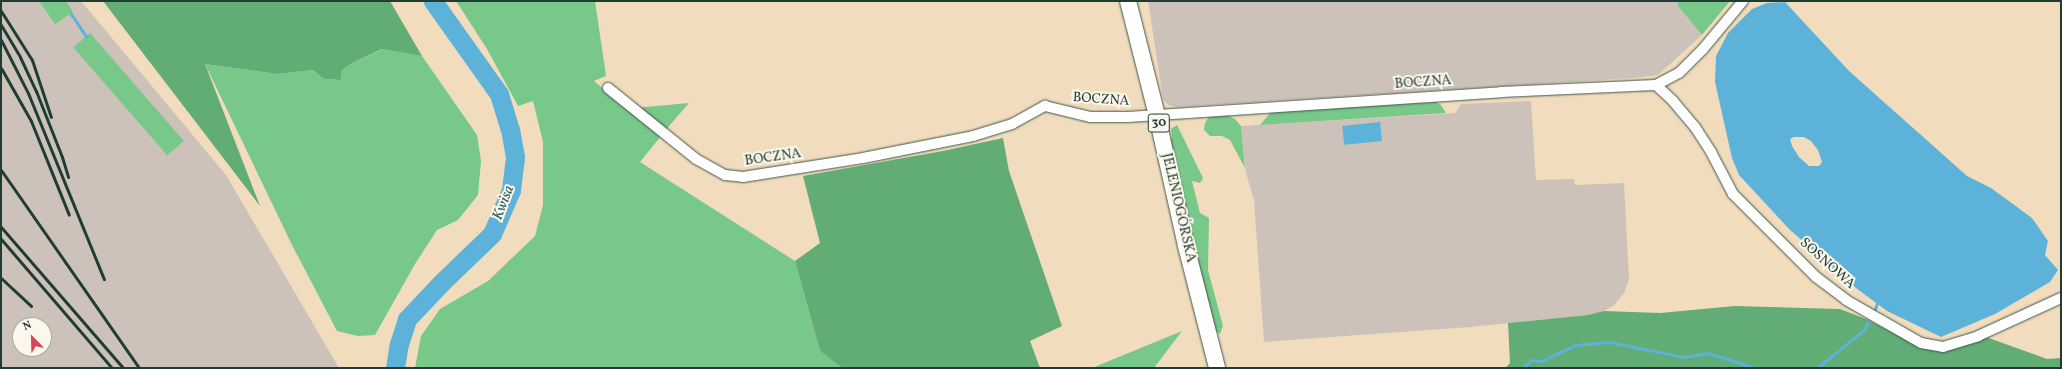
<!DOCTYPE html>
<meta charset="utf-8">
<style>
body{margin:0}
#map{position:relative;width:2062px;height:369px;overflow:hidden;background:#f1ddbd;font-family:Vollkorn,serif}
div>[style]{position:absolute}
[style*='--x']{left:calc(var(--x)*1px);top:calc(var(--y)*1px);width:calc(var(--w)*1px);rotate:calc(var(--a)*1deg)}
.industrial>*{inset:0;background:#ccc2b9}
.green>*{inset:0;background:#78c889;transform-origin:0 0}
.forest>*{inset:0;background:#62ac75}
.water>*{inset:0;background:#5cb2d9;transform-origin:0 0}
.stream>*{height:3px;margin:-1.5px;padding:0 1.5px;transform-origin:1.5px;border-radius:1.5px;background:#5cb2d9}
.river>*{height:19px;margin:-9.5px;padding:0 9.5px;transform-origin:9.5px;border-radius:9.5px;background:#5cb2d9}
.roads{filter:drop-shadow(0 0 1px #3e5549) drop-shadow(0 0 1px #3e5549)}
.street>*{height:10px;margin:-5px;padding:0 5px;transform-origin:5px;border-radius:5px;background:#fff}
.primary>*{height:16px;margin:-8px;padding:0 8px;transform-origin:8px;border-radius:8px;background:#fff}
.rail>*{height:3px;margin:-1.5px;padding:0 1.5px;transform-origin:1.5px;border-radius:1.5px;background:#1f3d34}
span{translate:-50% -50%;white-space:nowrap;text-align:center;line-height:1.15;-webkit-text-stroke:4px #fbf7ec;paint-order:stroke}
.shield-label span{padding:1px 3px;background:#fbf7ec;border:1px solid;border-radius:3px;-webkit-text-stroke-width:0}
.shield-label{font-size:13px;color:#1f3d34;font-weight:700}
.street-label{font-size:14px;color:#1f3d34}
.water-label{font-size:15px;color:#316066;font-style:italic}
.frame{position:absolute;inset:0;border:2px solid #1f3d34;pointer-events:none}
.north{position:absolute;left:12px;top:317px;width:40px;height:40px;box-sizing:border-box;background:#fbf7ec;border:1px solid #a3ada2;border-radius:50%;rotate:337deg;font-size:11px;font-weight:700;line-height:16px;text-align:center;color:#1f3d34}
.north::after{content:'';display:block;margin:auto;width:14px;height:18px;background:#d1495b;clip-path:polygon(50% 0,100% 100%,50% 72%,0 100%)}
</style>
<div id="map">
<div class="industrial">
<div style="clip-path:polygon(evenodd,1px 1px,81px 1px,226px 175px,339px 368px,1px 368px,1px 1px,20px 325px,44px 325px,44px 349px,20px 349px,20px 325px)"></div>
<div style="clip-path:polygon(1148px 1px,1678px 1px,1678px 6px,1702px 35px,1658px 75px,1634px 78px,1177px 107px,1168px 105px,1163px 99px)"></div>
<div style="clip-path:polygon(1531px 101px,1536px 180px,1574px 179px,1575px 185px,1624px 183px,1629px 279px,1624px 293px,1614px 305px,1604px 311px,1588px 315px,1470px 327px,1264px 342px,1254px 200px,1246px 173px,1241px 126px,1455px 113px,1461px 104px)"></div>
</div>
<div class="green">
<div style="clip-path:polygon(39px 1px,66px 1px,73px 12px,55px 24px)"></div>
<div style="clip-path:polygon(456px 1px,595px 1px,606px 76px,594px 81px,661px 136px,640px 162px,795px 261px,820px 351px,842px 368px,415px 368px,421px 336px,440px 309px,488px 281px,535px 236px,543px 205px,543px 142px,533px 101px,518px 106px,487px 49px)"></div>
<div style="clip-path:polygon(1678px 1px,1730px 1px,1702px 35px,1678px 6px)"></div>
<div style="left:90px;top:33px;width:143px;height:22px;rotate:49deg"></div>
<div style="clip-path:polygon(383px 49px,422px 56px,477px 135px,481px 161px,478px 195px,458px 220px,437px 230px,415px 264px,375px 335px,358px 336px,337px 331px,292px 245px,205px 64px,277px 74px,313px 70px,324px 79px,339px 80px,342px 70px,352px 63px)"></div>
<div style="clip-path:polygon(1436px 102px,1441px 105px,1446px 113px,1260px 125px,1270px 113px,1280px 111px)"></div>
<div style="clip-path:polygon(689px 103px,664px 132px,635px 108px)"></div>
<div style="clip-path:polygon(1227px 115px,1235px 119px,1241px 126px,1245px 168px,1230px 140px,1222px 136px,1210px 136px,1204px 130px,1205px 123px,1209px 117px)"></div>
<div style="clip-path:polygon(1177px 125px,1203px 178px,1200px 183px,1192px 181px,1200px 213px,1209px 218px,1208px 270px,1223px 326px,1220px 334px,1215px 330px,1169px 139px,1172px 138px,1171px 129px)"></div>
<div style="clip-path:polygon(1182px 331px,1154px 368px,1092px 368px)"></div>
</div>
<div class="forest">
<div style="clip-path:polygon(103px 1px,390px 1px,422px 56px,382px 49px,352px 63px,342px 70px,340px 80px,324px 79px,313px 70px,277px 74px,205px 64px,260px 206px)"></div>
<div style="clip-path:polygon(1003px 138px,1009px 171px,1062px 326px,1030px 341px,1040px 368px,842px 368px,820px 351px,795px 261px,820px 243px,803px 176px,943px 151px)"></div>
<div style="clip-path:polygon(1735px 306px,1840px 309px,1866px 319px,1920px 347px,1986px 337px,2047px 359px,2061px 358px,2061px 368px,1505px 368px,1510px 363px,1508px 323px,1588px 315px,1604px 311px,1660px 313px)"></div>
</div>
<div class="water">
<div style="clip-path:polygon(evenodd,1785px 2px,1849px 71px,1967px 176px,1991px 188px,2032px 218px,2048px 241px,2045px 255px,2058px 270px,2050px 282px,1995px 314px,1941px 337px,1887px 311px,1856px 288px,1789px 229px,1739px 175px,1732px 158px,1715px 82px,1716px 56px,1728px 33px,1752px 9px,1767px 3px,1785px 2px,1794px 137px,1804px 137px,1811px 141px,1818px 150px,1822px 162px,1819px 166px,1809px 166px,1799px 157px,1792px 146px,1790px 139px,1794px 137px)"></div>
<div style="left:1380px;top:122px;width:19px;height:38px;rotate:84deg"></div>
</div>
<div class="stream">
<div style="--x:71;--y:14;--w:27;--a:56"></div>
<div style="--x:1875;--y:309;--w:6;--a:-72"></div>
<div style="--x:1523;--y:368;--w:11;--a:-45"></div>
<div style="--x:1531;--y:360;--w:11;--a:5"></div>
<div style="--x:1542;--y:361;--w:37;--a:-26"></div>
<div style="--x:1575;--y:345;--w:34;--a:-5"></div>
<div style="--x:1609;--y:342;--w:76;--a:11.3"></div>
<div style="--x:1684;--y:357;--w:24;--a:-9"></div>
<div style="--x:1708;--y:353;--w:49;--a:17.7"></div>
<div style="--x:1817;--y:368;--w:62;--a:-39.1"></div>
<div style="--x:1865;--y:329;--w:9;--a:-69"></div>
</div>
<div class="river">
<div style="--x:395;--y:368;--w:24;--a:-81"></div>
<div style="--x:399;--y:344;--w:26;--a:-72"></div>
<div style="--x:407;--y:319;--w:50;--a:-46.6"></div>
<div style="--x:441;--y:283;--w:71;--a:-43.9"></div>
<div style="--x:492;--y:234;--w:48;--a:-66.6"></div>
<div style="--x:511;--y:190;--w:33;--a:-83"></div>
<div style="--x:515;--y:157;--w:27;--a:-100"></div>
<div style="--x:510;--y:130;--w:38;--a:-107"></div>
<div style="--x:499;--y:94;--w:114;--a:-125.4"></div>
</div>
<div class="roads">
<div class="street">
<div style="--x:1656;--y:85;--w:23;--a:43"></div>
<div style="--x:1673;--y:101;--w:34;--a:50"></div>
<div style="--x:1695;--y:127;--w:30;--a:57"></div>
<div style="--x:1711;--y:152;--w:47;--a:62.4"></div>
<div style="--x:1733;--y:194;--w:117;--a:45"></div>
<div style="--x:1816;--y:277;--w:38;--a:37"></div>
<div style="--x:1846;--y:300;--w:86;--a:29.8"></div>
<div style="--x:1921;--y:343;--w:22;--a:10"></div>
<div style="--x:1943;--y:347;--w:37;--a:-17"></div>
<div style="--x:1978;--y:336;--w:91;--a:-24.6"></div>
<div style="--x:608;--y:88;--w:113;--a:38.9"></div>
<div style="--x:696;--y:159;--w:33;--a:29"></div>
<div style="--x:725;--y:175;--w:18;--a:6"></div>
<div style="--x:743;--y:177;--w:121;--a:-9"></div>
<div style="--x:863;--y:158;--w:112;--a:-11.3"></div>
<div style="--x:973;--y:136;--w:41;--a:-17.1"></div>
<div style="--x:1012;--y:124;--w:38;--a:-29"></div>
<div style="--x:1045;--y:106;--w:46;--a:13.7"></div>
<div style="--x:1090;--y:117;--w:38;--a:0"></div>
<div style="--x:1128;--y:117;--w:374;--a:-3.8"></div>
<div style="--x:1501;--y:92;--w:155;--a:-2.6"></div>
<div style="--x:1656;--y:85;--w:26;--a:-28"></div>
<div style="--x:1679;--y:73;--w:34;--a:-45"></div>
<div style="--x:1703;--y:49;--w:62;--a:-50.2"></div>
</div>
<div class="primary">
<div style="--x:1128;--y:1;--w:119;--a:75.8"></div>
<div style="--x:1157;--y:116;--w:133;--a:77.4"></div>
<div style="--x:1186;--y:246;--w:126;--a:75.7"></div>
</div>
</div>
<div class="rail">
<div style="--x:1;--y:11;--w:58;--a:57.7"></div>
<div style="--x:32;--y:60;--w:60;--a:71.6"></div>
<div style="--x:1;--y:25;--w:37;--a:59"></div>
<div style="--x:20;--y:57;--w:38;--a:65"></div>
<div style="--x:36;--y:91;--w:71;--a:68.5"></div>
<div style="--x:62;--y:157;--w:21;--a:73"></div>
<div style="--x:1;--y:40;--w:59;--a:63"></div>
<div style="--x:28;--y:93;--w:201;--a:67.8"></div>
<div style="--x:1;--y:68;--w:61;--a:60.5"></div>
<div style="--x:31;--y:121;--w:101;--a:68"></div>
<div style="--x:1;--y:170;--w:241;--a:55.1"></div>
<div style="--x:1;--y:227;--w:186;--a:49.1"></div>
<div style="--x:1;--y:239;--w:170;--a:49.3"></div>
<div style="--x:1;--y:278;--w:41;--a:43"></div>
</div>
<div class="shield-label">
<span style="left:1159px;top:123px">30</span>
</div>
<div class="street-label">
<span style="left:1423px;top:83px;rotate:-4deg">BOCZNA</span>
<span style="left:1101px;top:100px;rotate:4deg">BOCZNA</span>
<span style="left:773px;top:158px;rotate:-8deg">BOCZNA</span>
<span style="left:1178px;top:208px;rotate:77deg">JELENIOGÓRSKA</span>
<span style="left:1827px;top:264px;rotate:42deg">SOSNOWA</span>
</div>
<div class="water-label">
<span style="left:504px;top:203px;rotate:-69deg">Kwisa</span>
</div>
<div class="frame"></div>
<div class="north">N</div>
</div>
